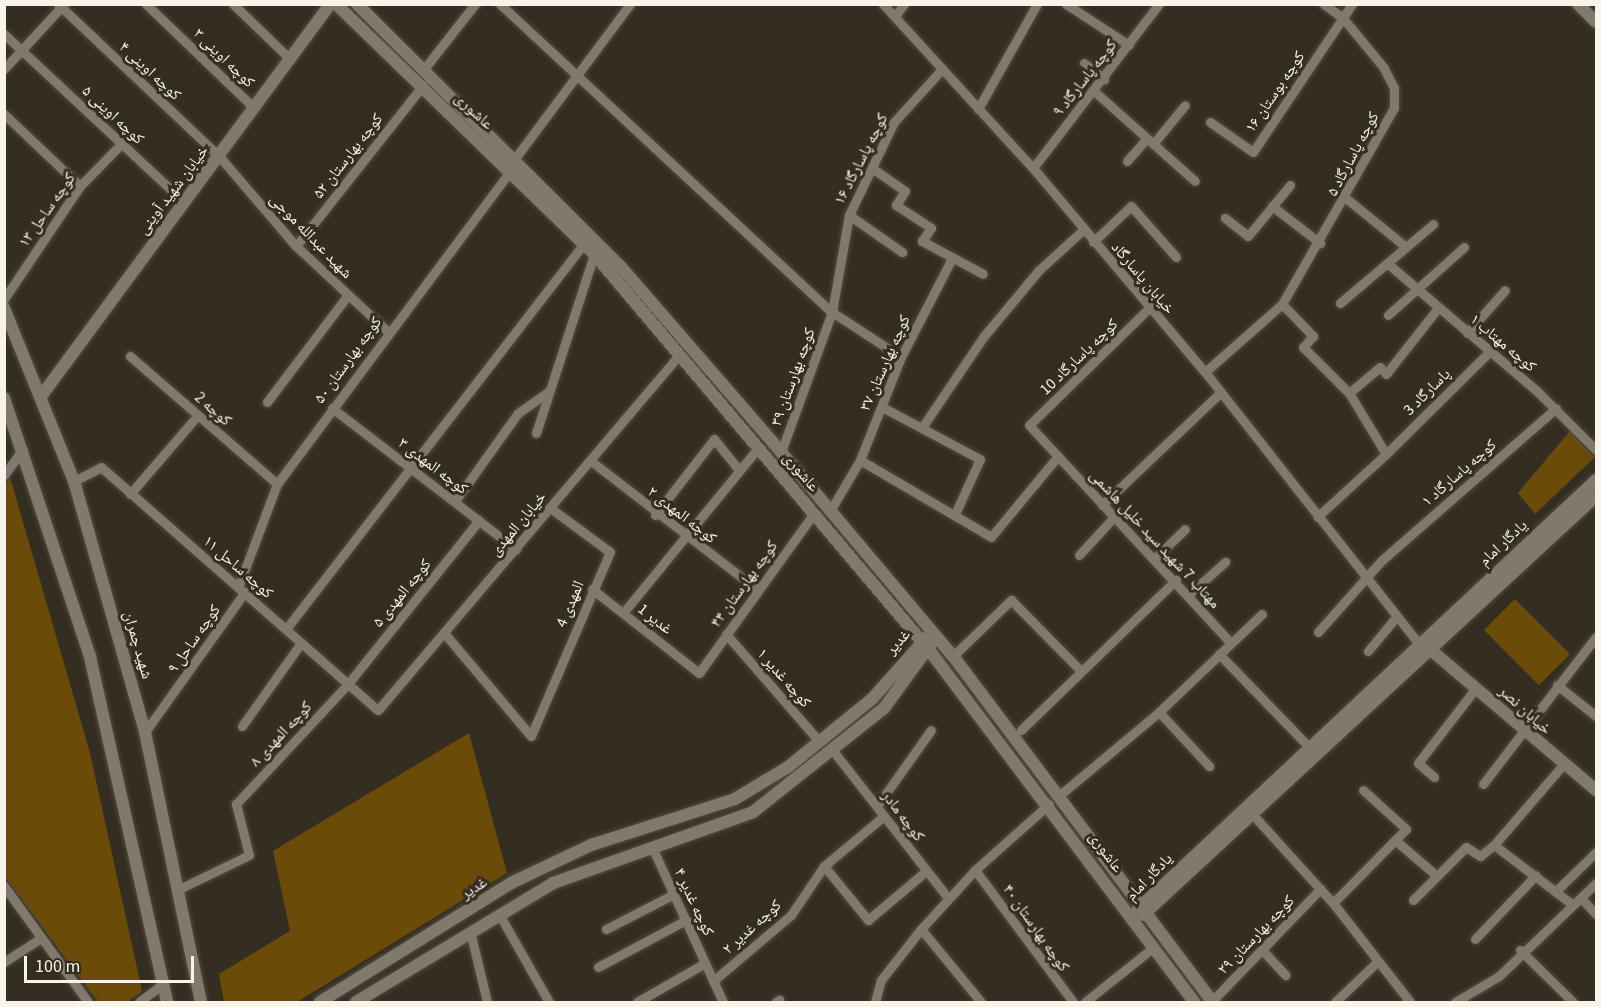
<!DOCTYPE html>
<meta charset="utf-8">
<style>
body{margin:0}
#map{position:relative;width:1601px;height:1007px;overflow:hidden;background:#342d21;font-family:"Source Sans 3","Noto Naskh Arabic",sans-serif}
div>[style]{position:absolute}
[style*='--x']{left:calc(var(--x)*1px);top:calc(var(--y)*1px);width:calc(var(--w)*1px);rotate:calc(var(--a)*1deg)}
.green>*{inset:0;background:#6a4c08;transform-origin:0 0}
.roads{filter:drop-shadow(0 0 2px #504b40) drop-shadow(0 0 2px #504b40)}
.minor>*{height:9px;margin:-4.5px;padding:0 4.5px;transform-origin:4.5px;border-radius:4.5px;background:#81796b}
.tertiary>*{height:12px;margin:-6px;padding:0 6px;transform-origin:6px;border-radius:6px;background:#81796b}
span{translate:-50% -50%;white-space:nowrap;text-align:center;line-height:1.15;-webkit-text-stroke:6px #342d21;paint-order:stroke}
.street-label{font-size:16px;color:#f8f4ec}
.frame{position:absolute;inset:0;border:6px solid #f8f4ec;pointer-events:none}
.scale{position:absolute;left:24px;top:956px;width:170px;height:27px;box-sizing:border-box;border:3px solid #f8f4ec;border-top:0;padding-left:8px;font-size:18px;line-height:21px;white-space:nowrap;color:#f8f4ec;-webkit-text-stroke:4px #342d21;paint-order:stroke}
</style>
<div id="map">
<div class="green">
<div style="clip-path:polygon(1570px 431px,1595px 457px,1535px 514px,1518px 493px)"></div>
<div style="clip-path:polygon(10px 477px,90px 753px,142px 991px,127px 1002px,98px 1002px,5px 877px,4px 486px)"></div>
<div style="left:1515px;top:599px;width:78px;height:44px;rotate:45deg"></div>
<div style="clip-path:polygon(469px 733px,507px 873px,297px 1002px,224px 1002px,219px 974px,290px 931px,273px 851px)"></div>
</div>
<div class="roads">
<div class="minor">
<div style="--x:58;--y:4;--w:221;--a:43.4"></div>
<div style="--x:219;--y:156;--w:118;--a:49.5"></div>
<div style="--x:296;--y:246;--w:125;--a:43"></div>
<div style="--x:146;--y:4;--w:150;--a:43.9"></div>
<div style="--x:233;--y:4;--w:79;--a:44"></div>
<div style="--x:500;--y:4;--w:453;--a:42.9"></div>
<div style="--x:832;--y:312;--w:82;--a:33.1"></div>
<div style="--x:883;--y:4;--w:222;--a:47.6"></div>
<div style="--x:1033;--y:168;--w:267;--a:49.9"></div>
<div style="--x:1205;--y:372;--w:347;--a:51.8"></div>
<div style="--x:1066;--y:4;--w:75;--a:33.1"></div>
<div style="--x:895;--y:16;--w:15;--a:-53"></div>
<div style="--x:4;--y:34;--w:246;--a:43"></div>
<div style="--x:1084;--y:63;--w:26;--a:39"></div>
<div style="--x:4;--y:69;--w:88;--a:-47.3"></div>
<div style="--x:424;--y:69;--w:83;--a:-51.9"></div>
<div style="--x:1094;--y:91;--w:135;--a:41.7"></div>
<div style="--x:978;--y:109;--w:120;--a:-60.7"></div>
<div style="--x:4;--y:114;--w:105;--a:43.5"></div>
<div style="--x:1210;--y:122;--w:52;--a:34.9"></div>
<div style="--x:1253;--y:152;--w:178;--a:-56.2"></div>
<div style="--x:1153;--y:144;--w:50;--a:-50.6"></div>
<div style="--x:516;--y:157;--w:191;--a:-53.3"></div>
<div style="--x:1127;--y:161;--w:29;--a:-49"></div>
<div style="--x:872;--y:168;--w:40;--a:34.9"></div>
<div style="--x:905;--y:191;--w:17;--a:123"></div>
<div style="--x:896;--y:205;--w:42;--a:33.3"></div>
<div style="--x:931;--y:228;--w:16;--a:125"></div>
<div style="--x:922;--y:241;--w:69;--a:28.4"></div>
<div style="--x:1033;--y:168;--w:207;--a:-52.5"></div>
<div style="--x:1347;--y:199;--w:76;--a:39.1"></div>
<div style="--x:1272;--y:206;--w:61;--a:37.6"></div>
<div style="--x:849;--y:215;--w:65;--a:34.9"></div>
<div style="--x:1225;--y:218;--w:29;--a:38"></div>
<div style="--x:1248;--y:236;--w:66;--a:-50.5"></div>
<div style="--x:1093;--y:242;--w:52;--a:-43.5"></div>
<div style="--x:1131;--y:206;--w:68;--a:48.6"></div>
<div style="--x:296;--y:246;--w:205;--a:-51.7"></div>
<div style="--x:1387;--y:263;--w:199;--a:40.5"></div>
<div style="--x:1538;--y:392;--w:82;--a:45"></div>
<div style="--x:4;--y:299;--w:136;--a:-56.1"></div>
<div style="--x:80;--y:186;--w:59;--a:-45.7"></div>
<div style="--x:1340;--y:303;--w:122;--a:-40.3"></div>
<div style="--x:1282;--y:304;--w:45;--a:45.9"></div>
<div style="--x:1313;--y:336;--w:15;--a:132"></div>
<div style="--x:1303;--y:347;--w:65;--a:45"></div>
<div style="--x:1349;--y:393;--w:71;--a:58.8"></div>
<div style="--x:1386;--y:454;--w:93;--a:137.6"></div>
<div style="--x:1148;--y:309;--w:166;--a:135.7"></div>
<div style="--x:1029;--y:425;--w:297;--a:47.2"></div>
<div style="--x:1388;--y:315;--w:102;--a:-41.8"></div>
<div style="--x:1467;--y:333;--w:57;--a:-48.5"></div>
<div style="--x:130;--y:356;--w:195;--a:41"></div>
<div style="--x:1205;--y:372;--w:103;--a:-41.4"></div>
<div style="--x:1282;--y:304;--w:226;--a:-60.3"></div>
<div style="--x:1394;--y:108;--w:20;--a:-90"></div>
<div style="--x:1394;--y:88;--w:22;--a:-117"></div>
<div style="--x:1384;--y:68;--w:65;--a:-129.4"></div>
<div style="--x:1343;--y:18;--w:24;--a:-144"></div>
<div style="--x:1349;--y:393;--w:40;--a:-40"></div>
<div style="--x:1380;--y:367;--w:9;--a:49"></div>
<div style="--x:1386;--y:374;--w:84;--a:-51.8"></div>
<div style="--x:267;--y:402;--w:134;--a:-52.9"></div>
<div style="--x:882;--y:407;--w:111;--a:28"></div>
<div style="--x:980;--y:459;--w:60;--a:114.4"></div>
<div style="--x:332;--y:408;--w:232;--a:37.5"></div>
<div style="--x:923;--y:426;--w:109;--a:-55.9"></div>
<div style="--x:984;--y:336;--w:86;--a:-50.2"></div>
<div style="--x:1039;--y:270;--w:59;--a:-42.3"></div>
<div style="--x:536;--y:433;--w:188;--a:-72"></div>
<div style="--x:781;--y:452;--w:149;--a:-70"></div>
<div style="--x:832;--y:312;--w:98;--a:-80.1"></div>
<div style="--x:849;--y:215;--w:103;--a:-64.2"></div>
<div style="--x:894;--y:122;--w:72;--a:-47.8"></div>
<div style="--x:1386;--y:454;--w:145;--a:-44.7"></div>
<div style="--x:860;--y:460;--w:152;--a:30.4"></div>
<div style="--x:991;--y:537;--w:105;--a:-50.4"></div>
<div style="--x:591;--y:461;--w:211;--a:37.7"></div>
<div style="--x:4;--y:475;--w:32;--a:-54"></div>
<div style="--x:74;--y:481;--w:30;--a:-27"></div>
<div style="--x:101;--y:467;--w:368;--a:41.3"></div>
<div style="--x:378;--y:710;--w:465;--a:-49.7"></div>
<div style="--x:130;--y:494;--w:103;--a:-49.3"></div>
<div style="--x:455;--y:501;--w:108;--a:-54.4"></div>
<div style="--x:518;--y:413;--w:37;--a:-35"></div>
<div style="--x:1102;--y:505;--w:164;--a:-43.5"></div>
<div style="--x:830;--y:511;--w:59;--a:-59.5"></div>
<div style="--x:860;--y:460;--w:111;--a:-68.3"></div>
<div style="--x:901;--y:357;--w:111;--a:-62.7"></div>
<div style="--x:655;--y:515;--w:96;--a:-52.2"></div>
<div style="--x:714;--y:439;--w:40;--a:51"></div>
<div style="--x:1079;--y:555;--w:52;--a:-47.4"></div>
<div style="--x:1156;--y:557;--w:40;--a:-44"></div>
<div style="--x:239;--y:585;--w:108;--a:-69.4"></div>
<div style="--x:277;--y:484;--w:393;--a:-53.3"></div>
<div style="--x:592;--y:589;--w:136;--a:38.1"></div>
<div style="--x:699;--y:673;--w:197;--a:-54.3"></div>
<div style="--x:1188;--y:595;--w:50;--a:-41.7"></div>
<div style="--x:623;--y:613;--w:213;--a:-50.7"></div>
<div style="--x:286;--y:629;--w:487;--a:-52.3"></div>
<div style="--x:1318;--y:632;--w:96;--a:-48.4"></div>
<div style="--x:1382;--y:560;--w:231;--a:-41.1"></div>
<div style="--x:445;--y:634;--w:133;--a:49.9"></div>
<div style="--x:531;--y:736;--w:200;--a:-66.8"></div>
<div style="--x:610;--y:552;--w:74;--a:-143.7"></div>
<div style="--x:726;--y:634;--w:143;--a:49"></div>
<div style="--x:1368;--y:651;--w:44;--a:-50.5"></div>
<div style="--x:1219;--y:654;--w:131;--a:45.9"></div>
<div style="--x:953;--y:656;--w:81;--a:-44"></div>
<div style="--x:1011;--y:600;--w:97;--a:45.4"></div>
<div style="--x:1557;--y:685;--w:50;--a:38.5"></div>
<div style="--x:1159;--y:712;--w:74;--a:47.2"></div>
<div style="--x:242;--y:726;--w:102;--a:-54.6"></div>
<div style="--x:1021;--y:730;--w:216;--a:-44.1"></div>
<div style="--x:145;--y:732;--w:172;--a:-54.5"></div>
<div style="--x:834;--y:752;--w:185;--a:52"></div>
<div style="--x:1434;--y:777;--w:21;--a:-139"></div>
<div style="--x:1418;--y:763;--w:95;--a:-52.3"></div>
<div style="--x:1483;--y:784;--w:185;--a:-52.5"></div>
<div style="--x:1061;--y:794;--w:128;--a:-39.9"></div>
<div style="--x:1159;--y:712;--w:142;--a:-43.6"></div>
<div style="--x:877;--y:806;--w:93;--a:-54.6"></div>
<div style="--x:1254;--y:816;--w:118;--a:47.8"></div>
<div style="--x:1333;--y:903;--w:125;--a:52.1"></div>
<div style="--x:1395;--y:840;--w:55;--a:40.6"></div>
<div style="--x:1494;--y:845;--w:104;--a:-49.3"></div>
<div style="--x:652;--y:847;--w:170;--a:65.4"></div>
<div style="--x:824;--y:866;--w:70;--a:50.8"></div>
<div style="--x:868;--y:920;--w:76;--a:-40.2"></div>
<div style="--x:975;--y:870;--w:164;--a:53.4"></div>
<div style="--x:4;--y:886;--w:143;--a:54.1"></div>
<div style="--x:179;--y:889;--w:78;--a:-25.9"></div>
<div style="--x:249;--y:855;--w:53;--a:-104.3"></div>
<div style="--x:236;--y:804;--w:163;--a:-47"></div>
<div style="--x:347;--y:685;--w:211;--a:-51.3"></div>
<div style="--x:1556;--y:891;--w:56;--a:-44.3"></div>
<div style="--x:1581;--y:898;--w:22;--a:47"></div>
<div style="--x:1413;--y:900;--w:75;--a:-45"></div>
<div style="--x:1466;--y:847;--w:17;--a:33"></div>
<div style="--x:1480;--y:856;--w:18;--a:-38"></div>
<div style="--x:1494;--y:845;--w:99;--a:37.2"></div>
<div style="--x:1333;--y:903;--w:104;--a:-45.4"></div>
<div style="--x:1406;--y:829;--w:58;--a:-137.8"></div>
<div style="--x:499;--y:914;--w:101;--a:60.4"></div>
<div style="--x:606;--y:929;--w:76;--a:-27.2"></div>
<div style="--x:921;--y:929;--w:94;--a:50.6"></div>
<div style="--x:470;--y:931;--w:73;--a:76.5"></div>
<div style="--x:1475;--y:939;--w:88;--a:-46.4"></div>
<div style="--x:1520;--y:950;--w:74;--a:44.5"></div>
<div style="--x:1263;--y:951;--w:33;--a:47"></div>
<div style="--x:4;--y:962;--w:44;--a:-33"></div>
<div style="--x:598;--y:967;--w:100;--a:-28.1"></div>
<div style="--x:713;--y:981;--w:102;--a:-40.2"></div>
<div style="--x:791;--y:915;--w:59;--a:-56"></div>
<div style="--x:824;--y:866;--w:78;--a:-39.8"></div>
<div style="--x:1212;--y:1001;--w:156;--a:-46"></div>
<div style="--x:139;--y:1002;--w:30;--a:-37"></div>
<div style="--x:637;--y:1002;--w:78;--a:-29.8"></div>
<div style="--x:776;--y:1002;--w:4;--a:-34"></div>
<div style="--x:875;--y:1002;--w:23;--a:-75"></div>
<div style="--x:881;--y:980;--w:65;--a:-51.9"></div>
<div style="--x:921;--y:929;--w:80;--a:-47.5"></div>
<div style="--x:975;--y:870;--w:99;--a:-41.7"></div>
<div style="--x:1085;--y:1002;--w:88;--a:-38.6"></div>
<div style="--x:1335;--y:1002;--w:58;--a:-43.6"></div>
<div style="--x:1455;--y:1002;--w:51;--a:-30.6"></div>
<div style="--x:1499;--y:976;--w:134;--a:-43.8"></div>
</div>
<div class="tertiary">
<div style="--x:336;--y:4;--w:359;--a:44.1"></div>
<div style="--x:594;--y:254;--w:519;--a:49.77"></div>
<div style="--x:929;--y:650;--w:441;--a:53"></div>
<div style="--x:357;--y:4;--w:373;--a:44.9"></div>
<div style="--x:621;--y:267;--w:245;--a:49.1"></div>
<div style="--x:781;--y:452;--w:267;--a:49.9"></div>
<div style="--x:953;--y:656;--w:433;--a:53.1"></div>
<div style="--x:1578;--y:4;--w:25;--a:45"></div>
<div style="--x:4;--y:308;--w:187;--a:68"></div>
<div style="--x:74;--y:481;--w:261;--a:74.2"></div>
<div style="--x:145;--y:732;--w:276;--a:78.3"></div>
<div style="--x:42;--y:395;--w:486;--a:-53.6"></div>
<div style="--x:4;--y:398;--w:273;--a:71.6"></div>
<div style="--x:90;--y:657;--w:353;--a:77.4"></div>
<div style="--x:1432;--y:651;--w:215;--a:40.3"></div>
<div style="--x:1138;--y:909;--w:628;--a:-43.13"></div>
<div style="--x:1143;--y:915;--w:617;--a:-42.77"></div>
<div style="--x:320;--y:1002;--w:225;--a:-31.9"></div>
<div style="--x:511;--y:883;--w:89;--a:-25.4"></div>
<div style="--x:591;--y:845;--w:151;--a:-17.7"></div>
<div style="--x:735;--y:799;--w:62;--a:-31.1"></div>
<div style="--x:788;--y:767;--w:108;--a:-39"></div>
<div style="--x:872;--y:699;--w:83;--a:-48.4"></div>
<div style="--x:356;--y:1002;--w:230;--a:-31.1"></div>
<div style="--x:553;--y:883;--w:212;--a:-19.5"></div>
<div style="--x:753;--y:812;--w:167;--a:-38.4"></div>
<div style="--x:884;--y:708;--w:79;--a:-53.7"></div>
</div>
</div>
<div class="street-label">
<span style="left:224px;top:58px;rotate:44deg">کوچه اوینی ۳</span>
<span style="left:150px;top:71px;rotate:43deg">کوچه اوینی ۴</span>
<span style="left:1085px;top:78px;rotate:-52deg">کوچه پاسارگاد ۹</span>
<span style="left:1275px;top:92px;rotate:-56deg">کوچه بوستان ۱۶</span>
<span style="left:474px;top:111px;rotate:43deg">عاشوری</span>
<span style="left:113px;top:115px;rotate:43deg">کوچه اوینی ۵</span>
<span style="left:1353px;top:154px;rotate:-62deg">کوچه پاسارگاد ۵</span>
<span style="left:348px;top:156px;rotate:-52deg">کوچه بهارستان ۵۲</span>
<span style="left:861px;top:159px;rotate:-63deg">کوچه پاسارگاد ۱۶</span>
<span style="left:173px;top:190px;rotate:-53deg">خیابان شهید آوینی</span>
<span style="left:47px;top:210px;rotate:-55deg">کوچه ساحل ۱۳</span>
<span style="left:311px;top:236px;rotate:46deg">شهید عبدالله موجی</span>
<span style="left:1143px;top:278px;rotate:50deg">خیابان پاسارگاد</span>
<span style="left:1503px;top:343px;rotate:40deg">کوچه مهتاب ۱</span>
<span style="left:1079px;top:357px;rotate:-44deg">کوچه پاسارگاد 10</span>
<span style="left:348px;top:360px;rotate:-54deg">کوچه بهارستان ۵۰</span>
<span style="left:885px;top:363px;rotate:-66deg">کوچه بهارستان ۳۷</span>
<span style="left:793px;top:377px;rotate:-70deg">کوچه بهارستان ۳۹</span>
<span style="left:1427px;top:392px;rotate:-45deg">پاسارگاد 3</span>
<span style="left:213px;top:409px;rotate:41deg">کوچه 2</span>
<span style="left:433px;top:466px;rotate:37deg">کوچه المهدی ۳</span>
<span style="left:801px;top:472px;rotate:49deg">عاشوری</span>
<span style="left:1459px;top:473px;rotate:-41deg">کوچه پاسارگاد ۱</span>
<span style="left:682px;top:515px;rotate:38deg">کوچه المهدی ۲</span>
<span style="left:518px;top:524px;rotate:-50deg">خیابان المهدی</span>
<span style="left:1155px;top:539px;rotate:47deg">مهتاب 7 شهید سید خلیل هاشمی</span>
<span style="left:1503px;top:543px;rotate:-43deg">یادگار امام</span>
<span style="left:238px;top:567px;rotate:41deg">کوچه ساحل ۱۱</span>
<span style="left:744px;top:584px;rotate:-54deg">کوچه بهارستان ۴۴</span>
<span style="left:402px;top:593px;rotate:-51deg">کوچه المهدی ۵</span>
<span style="left:570px;top:604px;rotate:-67deg">المهدی 4</span>
<span style="left:655px;top:619px;rotate:38deg">غدیر 1</span>
<span style="left:194px;top:639px;rotate:-55deg">کوچه ساحل ۹</span>
<span style="left:898px;top:642px;rotate:-48deg">غدیر</span>
<span style="left:138px;top:645px;rotate:74deg">شهید چمران</span>
<span style="left:784px;top:678px;rotate:49deg">کوچه غدیر ۱</span>
<span style="left:1525px;top:710px;rotate:42deg">خیابان نصر</span>
<span style="left:281px;top:734px;rotate:-47deg">کوچه المهدی ۸</span>
<span style="left:903px;top:816px;rotate:53deg">کوچه مادر</span>
<span style="left:1106px;top:852px;rotate:54deg">عاشوری</span>
<span style="left:1149px;top:877px;rotate:-46deg">یادگار امام</span>
<span style="left:474px;top:888px;rotate:-32deg">غدیر</span>
<span style="left:694px;top:902px;rotate:65deg">کوچه غدیر ۴</span>
<span style="left:752px;top:927px;rotate:-42deg">کوچه غدیر ۲</span>
<span style="left:1036px;top:928px;rotate:55deg">کوچه بهارستان ۴۰</span>
<span style="left:1256px;top:935px;rotate:-46deg">کوچه بهارستان ۲۹</span>
</div>
<div class="frame"></div>
<div class="scale">100 m</div>
</div>
